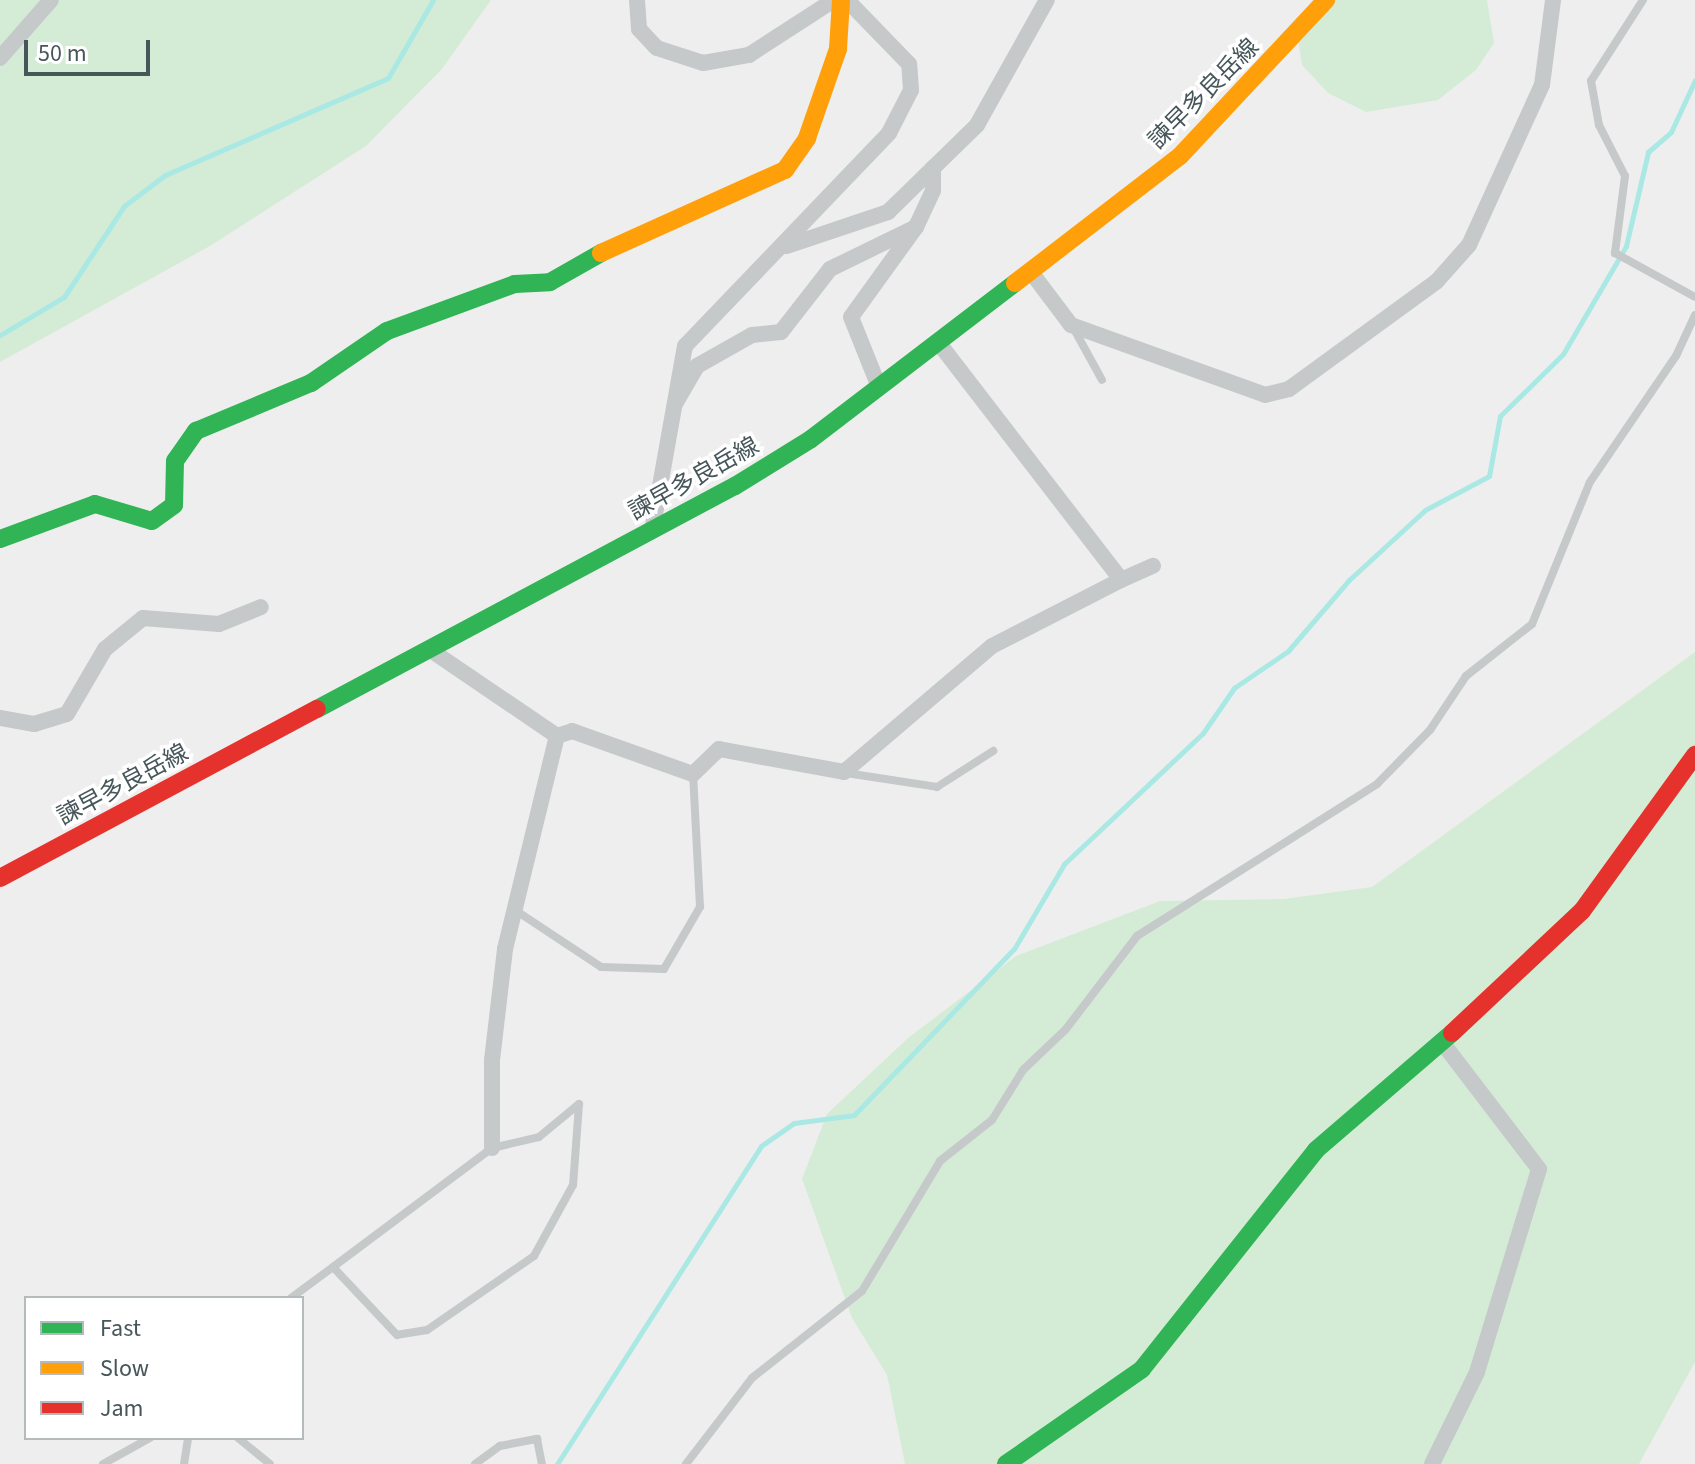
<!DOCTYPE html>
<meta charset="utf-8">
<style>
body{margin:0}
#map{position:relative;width:1695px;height:1464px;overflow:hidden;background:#efeeee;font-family:"Source Sans 3","Noto Sans JP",sans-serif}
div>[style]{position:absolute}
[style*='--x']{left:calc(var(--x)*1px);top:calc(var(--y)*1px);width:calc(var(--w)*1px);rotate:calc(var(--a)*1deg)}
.green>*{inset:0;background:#d4ecd6}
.stream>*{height:5px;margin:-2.5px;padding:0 2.5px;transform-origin:2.5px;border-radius:2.5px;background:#aae8e4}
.lane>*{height:8px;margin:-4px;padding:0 4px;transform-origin:4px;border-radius:4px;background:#c5c9ca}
.street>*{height:16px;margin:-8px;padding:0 8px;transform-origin:8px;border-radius:8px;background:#c5c9ca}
.fast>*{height:18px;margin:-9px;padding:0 9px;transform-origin:9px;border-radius:9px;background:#30b455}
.slow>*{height:18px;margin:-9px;padding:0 9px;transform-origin:9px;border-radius:9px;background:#ff9f0a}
.jam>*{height:18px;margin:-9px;padding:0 9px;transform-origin:9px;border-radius:9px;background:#e5322d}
span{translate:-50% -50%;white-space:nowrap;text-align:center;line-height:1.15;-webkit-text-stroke:7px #fff;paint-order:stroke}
.street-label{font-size:24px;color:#475659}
.legend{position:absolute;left:24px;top:1296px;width:280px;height:144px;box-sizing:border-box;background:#fff;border:2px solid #b5bbbd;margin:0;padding:10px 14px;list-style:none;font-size:24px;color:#475659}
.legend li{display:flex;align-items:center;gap:16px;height:40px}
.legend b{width:40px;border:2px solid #b5bbbd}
.scale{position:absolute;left:24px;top:40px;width:126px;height:36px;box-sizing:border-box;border:4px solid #475659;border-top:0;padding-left:10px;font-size:24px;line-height:28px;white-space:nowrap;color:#475659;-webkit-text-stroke:6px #fff;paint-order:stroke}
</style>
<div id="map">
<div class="green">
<div style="clip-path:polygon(0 0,491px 0,442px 69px,366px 146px,210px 246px,0 362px)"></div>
<div style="clip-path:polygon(1334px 0,1487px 0,1494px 43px,1476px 70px,1438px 100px,1366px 112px,1328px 93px,1302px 65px,1298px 40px)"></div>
<div style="clip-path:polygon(1695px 652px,1695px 1362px,1639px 1464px,905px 1464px,887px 1375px,852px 1318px,802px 1179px,827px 1114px,908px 1038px,1016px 956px,1160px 901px,1284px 899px,1372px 887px)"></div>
</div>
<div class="stream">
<div style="--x:0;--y:335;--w:74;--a:-30.7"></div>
<div style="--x:64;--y:297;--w:109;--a:-56.6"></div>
<div style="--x:124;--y:206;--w:51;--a:-37.1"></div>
<div style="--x:165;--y:175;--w:243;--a:-23.5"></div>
<div style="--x:388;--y:78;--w:90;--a:-60"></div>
<div style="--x:557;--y:1464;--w:378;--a:-57.3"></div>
<div style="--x:761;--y:1146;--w:40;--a:-34.9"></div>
<div style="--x:794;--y:1123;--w:61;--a:-7.6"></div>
<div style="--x:854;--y:1115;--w:231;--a:-46.1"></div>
<div style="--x:1014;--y:949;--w:99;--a:-59.5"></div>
<div style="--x:1064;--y:864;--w:191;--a:-43.3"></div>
<div style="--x:1203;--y:733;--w:55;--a:-55.4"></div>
<div style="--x:1234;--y:688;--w:65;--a:-34.4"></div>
<div style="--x:1288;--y:651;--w:94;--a:-49.3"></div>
<div style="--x:1349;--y:580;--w:103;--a:-42.6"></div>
<div style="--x:1425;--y:510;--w:72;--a:-28"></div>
<div style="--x:1489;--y:476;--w:61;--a:-79.6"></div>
<div style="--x:1500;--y:416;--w:88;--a:-44.5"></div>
<div style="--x:1563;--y:354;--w:125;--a:-59.7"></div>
<div style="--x:1626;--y:246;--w:97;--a:-76.8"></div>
<div style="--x:1648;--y:152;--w:30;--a:-41"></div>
<div style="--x:1671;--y:132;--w:57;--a:-65.2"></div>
</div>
<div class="lane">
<div style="--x:1643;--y:0;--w:96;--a:122.7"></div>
<div style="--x:1591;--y:81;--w:45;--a:79.7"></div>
<div style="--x:1599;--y:125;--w:57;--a:63"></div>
<div style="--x:1625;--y:176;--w:78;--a:97.4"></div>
<div style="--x:1615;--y:253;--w:91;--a:28.8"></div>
<div style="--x:1074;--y:329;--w:58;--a:61.2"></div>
<div style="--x:846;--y:773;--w:92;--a:8.7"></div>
<div style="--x:937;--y:787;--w:67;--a:-32.7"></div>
<div style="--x:515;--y:910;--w:103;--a:33.5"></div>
<div style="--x:601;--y:967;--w:63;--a:1.8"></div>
<div style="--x:664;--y:969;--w:72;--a:-59.9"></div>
<div style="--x:700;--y:907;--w:133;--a:-93"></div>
<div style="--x:291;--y:1298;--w:52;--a:-36.4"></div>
<div style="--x:333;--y:1267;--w:199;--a:-36.8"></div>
<div style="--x:492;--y:1148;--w:48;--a:-13.2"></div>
<div style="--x:539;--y:1137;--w:52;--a:-39.5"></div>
<div style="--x:579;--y:1104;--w:81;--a:94.2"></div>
<div style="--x:573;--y:1185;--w:81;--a:118.8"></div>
<div style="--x:534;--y:1256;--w:130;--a:145.3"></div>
<div style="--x:427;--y:1330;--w:30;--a:171"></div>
<div style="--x:397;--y:1335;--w:93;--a:-133.3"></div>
<div style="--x:238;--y:1438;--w:41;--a:39.1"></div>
<div style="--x:103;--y:1464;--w:54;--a:-29"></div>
<div style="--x:184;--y:1464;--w:26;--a:-81"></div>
<div style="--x:475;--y:1464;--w:31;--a:-36"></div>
<div style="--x:500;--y:1446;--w:38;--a:-11"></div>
<div style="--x:537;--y:1439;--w:25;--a:79"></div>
<div style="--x:686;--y:1464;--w:108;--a:-52.5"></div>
<div style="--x:752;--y:1378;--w:140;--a:-38.3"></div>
<div style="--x:862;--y:1291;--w:152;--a:-59"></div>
<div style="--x:940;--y:1161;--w:66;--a:-38.3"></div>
<div style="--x:992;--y:1120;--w:59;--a:-58.2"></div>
<div style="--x:1023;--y:1070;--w:59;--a:-43.6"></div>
<div style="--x:1066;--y:1029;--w:117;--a:-52.6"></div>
<div style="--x:1137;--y:936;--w:284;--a:-32.3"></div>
<div style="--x:1377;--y:784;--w:76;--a:-45.5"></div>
<div style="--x:1430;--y:730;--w:65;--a:-56.3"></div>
<div style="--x:1466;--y:676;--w:84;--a:-38.2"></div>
<div style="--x:1532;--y:624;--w:153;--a:-67.8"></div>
<div style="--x:1590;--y:482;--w:153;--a:-55.7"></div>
<div style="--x:1676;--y:356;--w:45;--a:-65.1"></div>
</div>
<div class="street">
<div style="--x:637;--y:0;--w:29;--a:86"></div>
<div style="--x:639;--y:29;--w:26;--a:47"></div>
<div style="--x:657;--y:48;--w:48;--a:18.1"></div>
<div style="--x:703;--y:63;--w:47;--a:-9.9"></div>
<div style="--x:749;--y:55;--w:101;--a:-32.9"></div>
<div style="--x:0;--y:58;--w:77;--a:-48.7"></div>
<div style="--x:787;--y:246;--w:107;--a:-18.6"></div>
<div style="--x:888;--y:212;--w:124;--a:-44.3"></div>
<div style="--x:977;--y:125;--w:143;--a:-60.8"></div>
<div style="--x:1031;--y:272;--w:66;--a:53"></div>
<div style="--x:1071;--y:325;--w:206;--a:19.8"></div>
<div style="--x:1265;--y:395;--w:25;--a:-14"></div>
<div style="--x:1289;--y:389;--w:183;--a:-36.1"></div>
<div style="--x:1437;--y:281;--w:48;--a:-48.4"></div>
<div style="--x:1469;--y:245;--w:176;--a:-65.5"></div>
<div style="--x:1542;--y:85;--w:86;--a:-82.6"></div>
<div style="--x:938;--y:342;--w:300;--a:52.4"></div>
<div style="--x:1121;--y:580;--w:35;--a:-24"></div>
<div style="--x:879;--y:387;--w:75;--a:-111.8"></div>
<div style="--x:851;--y:317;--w:111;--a:-54.2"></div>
<div style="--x:916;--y:227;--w:40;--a:-65"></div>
<div style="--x:933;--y:191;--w:23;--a:-90"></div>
<div style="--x:675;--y:404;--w:44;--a:-59.9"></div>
<div style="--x:697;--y:366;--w:63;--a:-29.4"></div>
<div style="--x:752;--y:335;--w:29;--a:-6"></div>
<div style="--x:781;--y:332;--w:80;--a:-52.1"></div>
<div style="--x:830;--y:269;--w:96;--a:-26"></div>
<div style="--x:652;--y:531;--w:188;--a:-79.9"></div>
<div style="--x:685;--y:346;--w:295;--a:-46.2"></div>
<div style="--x:889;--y:133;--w:48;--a:-62.9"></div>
<div style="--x:911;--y:90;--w:26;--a:-94"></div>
<div style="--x:909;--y:64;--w:89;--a:-134.1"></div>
<div style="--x:429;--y:649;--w:155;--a:34.2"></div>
<div style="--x:557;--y:736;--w:16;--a:-18"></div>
<div style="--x:572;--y:731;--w:128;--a:19.6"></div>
<div style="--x:693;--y:774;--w:36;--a:-44"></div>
<div style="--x:719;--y:749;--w:127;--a:10.4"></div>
<div style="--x:844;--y:772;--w:194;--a:-40.4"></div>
<div style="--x:992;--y:646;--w:145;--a:-27.1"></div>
<div style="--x:0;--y:718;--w:35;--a:10"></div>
<div style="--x:34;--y:724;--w:34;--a:-17"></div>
<div style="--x:67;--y:714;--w:75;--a:-59.7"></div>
<div style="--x:105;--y:649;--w:49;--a:-39.2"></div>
<div style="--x:143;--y:618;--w:76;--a:4.5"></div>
<div style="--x:219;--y:624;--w:45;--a:-22"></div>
<div style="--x:492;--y:1148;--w:88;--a:-90"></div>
<div style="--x:492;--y:1060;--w:112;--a:-83.3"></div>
<div style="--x:505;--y:949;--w:219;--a:-76.3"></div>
<div style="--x:1432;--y:1464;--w:102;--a:-63.9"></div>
<div style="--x:1477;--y:1372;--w:212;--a:-73"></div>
<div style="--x:1539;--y:1169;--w:161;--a:-127.4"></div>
</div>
<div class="fast">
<div style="--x:0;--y:539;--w:101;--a:-20.2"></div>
<div style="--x:95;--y:504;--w:59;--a:16.6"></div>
<div style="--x:152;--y:521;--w:27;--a:-36"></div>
<div style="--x:174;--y:505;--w:44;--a:-88.7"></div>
<div style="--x:175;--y:461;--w:37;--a:-55"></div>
<div style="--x:196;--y:431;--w:125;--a:-22.7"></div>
<div style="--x:311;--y:383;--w:92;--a:-34.4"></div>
<div style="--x:387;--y:331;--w:136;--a:-20.2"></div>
<div style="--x:515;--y:284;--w:35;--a:-3"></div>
<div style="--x:550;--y:282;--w:59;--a:-29.6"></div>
<div style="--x:317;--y:709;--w:474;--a:-28.1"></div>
<div style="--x:735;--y:486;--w:89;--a:-31.7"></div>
<div style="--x:811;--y:439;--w:257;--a:-37.4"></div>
<div style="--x:1006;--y:1464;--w:166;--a:-34.9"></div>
<div style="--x:1142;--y:1369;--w:280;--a:-51.5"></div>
<div style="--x:1316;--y:1150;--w:179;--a:-40.7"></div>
</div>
<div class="slow">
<div style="--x:601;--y:253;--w:202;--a:-24.3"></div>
<div style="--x:785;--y:170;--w:39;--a:-55"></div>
<div style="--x:807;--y:138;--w:94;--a:-70.8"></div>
<div style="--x:838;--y:49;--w:49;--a:-86.5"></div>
<div style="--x:1015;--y:283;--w:208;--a:-37.6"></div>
<div style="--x:1180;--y:156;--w:214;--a:-46.9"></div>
</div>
<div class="jam">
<div style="--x:0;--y:878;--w:359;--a:-28.1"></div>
<div style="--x:1452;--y:1033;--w:178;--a:-43.2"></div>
<div style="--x:1582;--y:911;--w:193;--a:-54.1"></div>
</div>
<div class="street-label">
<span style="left:1204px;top:94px;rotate:-45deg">諫早多良岳線</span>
<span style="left:694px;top:479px;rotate:-29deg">諫早多良岳線</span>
<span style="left:123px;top:785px;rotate:-28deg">諫早多良岳線</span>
</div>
<ul class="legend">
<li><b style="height:10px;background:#30b455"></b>Fast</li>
<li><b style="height:10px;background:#ff9f0a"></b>Slow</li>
<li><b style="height:10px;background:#e5322d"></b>Jam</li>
</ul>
<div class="scale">50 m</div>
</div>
